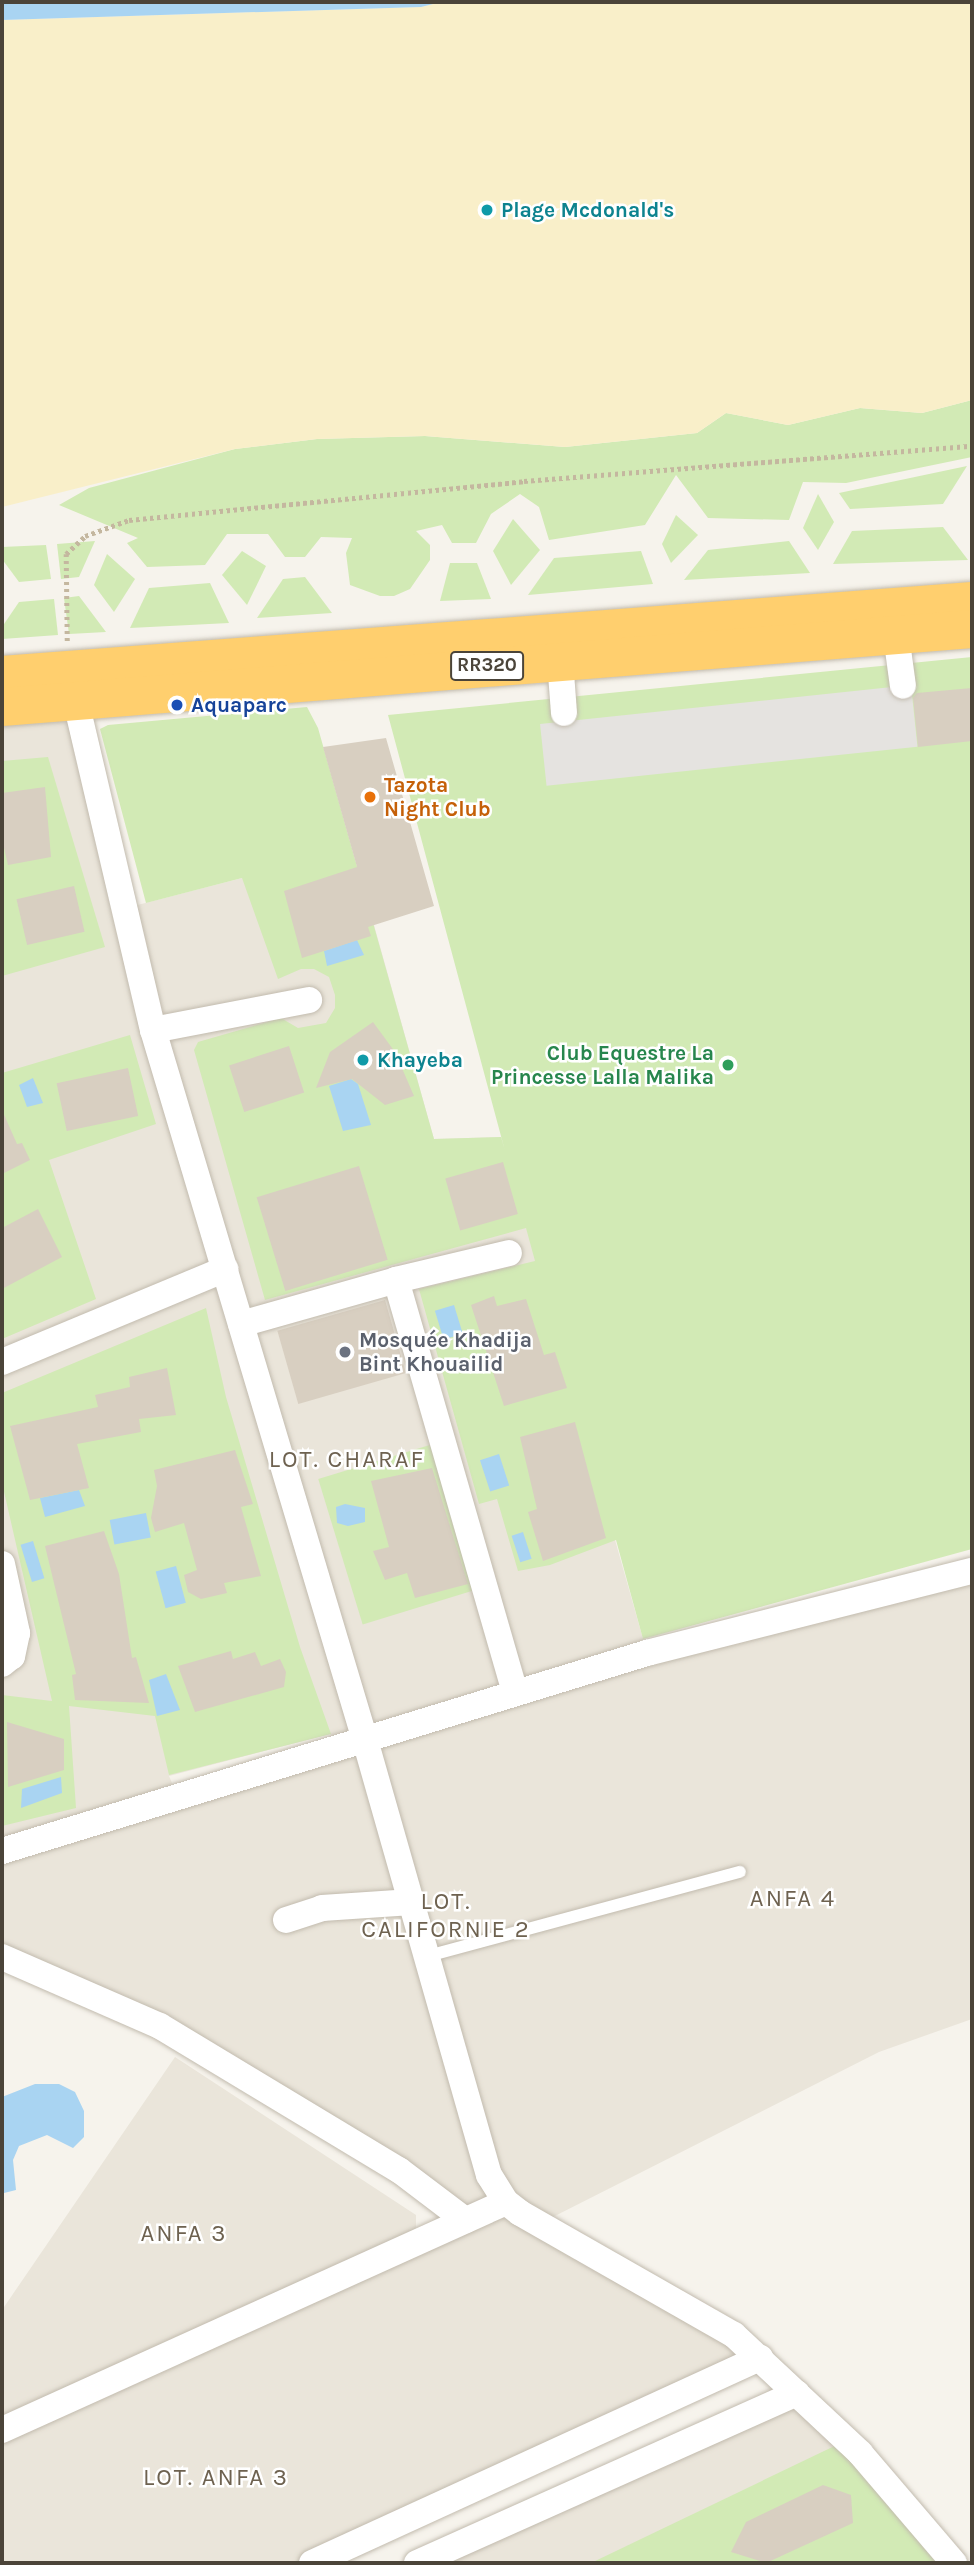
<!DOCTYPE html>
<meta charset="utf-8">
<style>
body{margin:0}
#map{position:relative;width:974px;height:2565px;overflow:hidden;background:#f6f3ec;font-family:Karla,sans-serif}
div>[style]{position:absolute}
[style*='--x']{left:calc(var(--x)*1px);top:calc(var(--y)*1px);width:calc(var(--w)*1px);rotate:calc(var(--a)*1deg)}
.residential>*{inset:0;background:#eae5da}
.green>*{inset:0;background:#d2eab5;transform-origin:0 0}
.sand>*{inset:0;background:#f9efc9}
.parking>*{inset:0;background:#e5e3e0;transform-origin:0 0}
.water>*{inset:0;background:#a9d4f2;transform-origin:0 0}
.building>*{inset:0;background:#d8cfc1;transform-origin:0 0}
.path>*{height:4.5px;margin-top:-2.25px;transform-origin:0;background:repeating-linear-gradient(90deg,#c4b79f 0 3.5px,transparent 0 7px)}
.roads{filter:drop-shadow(0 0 2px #c2bbae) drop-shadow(0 0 2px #c2bbae)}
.lane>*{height:12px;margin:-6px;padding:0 6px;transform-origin:6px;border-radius:6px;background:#fff}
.street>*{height:26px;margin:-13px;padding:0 13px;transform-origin:13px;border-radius:13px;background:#fff}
.highway>*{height:38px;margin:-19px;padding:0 19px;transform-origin:19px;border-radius:19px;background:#ffcf6e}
.dots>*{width:19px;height:19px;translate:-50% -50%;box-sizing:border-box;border:4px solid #fff;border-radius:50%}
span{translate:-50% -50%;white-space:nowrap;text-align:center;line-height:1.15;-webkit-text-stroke:5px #fff;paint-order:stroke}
.shield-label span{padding:2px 5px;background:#fff;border:2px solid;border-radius:5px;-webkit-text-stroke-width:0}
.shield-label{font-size:19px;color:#4b4439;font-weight:700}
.culture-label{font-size:21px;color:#0d838f;font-weight:700}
.left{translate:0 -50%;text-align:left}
.transit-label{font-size:21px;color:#164399;font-weight:700}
.food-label{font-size:21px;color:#c56008;font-weight:700}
.leisure-label{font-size:21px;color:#27864d;font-weight:700}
.right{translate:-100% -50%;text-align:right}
.worship-label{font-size:21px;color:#5b616d;font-weight:700}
.quarter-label{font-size:24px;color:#6e6250;letter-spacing:2px}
.frame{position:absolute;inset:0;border:4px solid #4b4439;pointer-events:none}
</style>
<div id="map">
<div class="residential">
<div style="clip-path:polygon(evenodd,75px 700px,126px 908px,242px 878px,374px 925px,434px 1139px,501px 1137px,647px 1653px,972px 1573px,972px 2019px,879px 2052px,539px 2224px,760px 2358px,312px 2563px,2px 2563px,2px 2310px,175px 2057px,416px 2215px,416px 2229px,465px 2220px,160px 2026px,2px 1957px,2px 707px,75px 700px,330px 1734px,337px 1748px,178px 1797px,169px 1776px,330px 1734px)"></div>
<div style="clip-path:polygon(797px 2393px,954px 2563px,417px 2563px)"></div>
</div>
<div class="green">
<div style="clip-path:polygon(972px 400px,972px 457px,846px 483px,803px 482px,789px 520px,708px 518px,676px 475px,645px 525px,549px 540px,539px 507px,520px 494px,491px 514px,476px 543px,452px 543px,442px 525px,416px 531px,430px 545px,430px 560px,410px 589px,394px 596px,380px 596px,350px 585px,346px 553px,352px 538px,321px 537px,305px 557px,285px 557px,268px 534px,227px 534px,205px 565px,147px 567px,127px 543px,138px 538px,59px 505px,89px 488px,235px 449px,317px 439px,425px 436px,565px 447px,697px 433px,726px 413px,788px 425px,860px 408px,922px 413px)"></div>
<div style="clip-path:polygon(967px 466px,943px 504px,850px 509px,839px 493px)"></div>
<div style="clip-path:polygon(818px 494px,834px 522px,818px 550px,803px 528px)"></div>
<div style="clip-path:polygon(676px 515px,698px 535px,671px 563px,662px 544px)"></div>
<div style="clip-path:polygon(513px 519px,540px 550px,511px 585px,493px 551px)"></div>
<div style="clip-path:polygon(943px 527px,968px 560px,833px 564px,852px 531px)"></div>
<div style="clip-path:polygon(95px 541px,79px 577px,61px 579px,57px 544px)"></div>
<div style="clip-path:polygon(789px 541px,810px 573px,684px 580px,708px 550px)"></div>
<div style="clip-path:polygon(46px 545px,51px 579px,19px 582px,2px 559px,2px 547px)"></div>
<div style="clip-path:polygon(242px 551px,266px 566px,247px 605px,222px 575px)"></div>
<div style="clip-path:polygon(641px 551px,653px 584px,528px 595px,554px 558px)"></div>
<div style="clip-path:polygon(107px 554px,135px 579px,114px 612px,94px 585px)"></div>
<div style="clip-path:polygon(450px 563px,477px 563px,491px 599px,440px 601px)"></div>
<div style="clip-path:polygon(305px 577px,332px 613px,257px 618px,283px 579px)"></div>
<div style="clip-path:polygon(210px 583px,229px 623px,130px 628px,149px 588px)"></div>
<div style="clip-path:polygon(79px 596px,106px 632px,69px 634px,64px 598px)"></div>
<div style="clip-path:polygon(54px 599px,58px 635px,2px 639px,2px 627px,19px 602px)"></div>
<div style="clip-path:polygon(972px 657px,972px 1549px,643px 1639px,616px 1540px,550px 1565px,518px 1571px,497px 1499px,479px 1504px,419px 1289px,535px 1261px,526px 1228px,265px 1300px,194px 1050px,198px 1042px,281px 1018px,298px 1028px,326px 1023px,335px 1008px,335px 995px,329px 977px,314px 969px,301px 969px,278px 979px,242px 878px,146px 903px,100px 729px,108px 725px,307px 707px,318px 728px,434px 1139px,501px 1137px,505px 1151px,388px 715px)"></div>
<div style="clip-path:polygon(48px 757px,105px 947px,2px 976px,2px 761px)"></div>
<div style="clip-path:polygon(130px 1035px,156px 1124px,49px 1160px,96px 1299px,2px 1339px,2px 1073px)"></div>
<div style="clip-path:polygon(206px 1308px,226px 1397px,300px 1647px,331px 1734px,169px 1775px,155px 1716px,69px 1706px,76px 1808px,2px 1826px,2px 1695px,52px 1701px,2px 1483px,2px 1393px)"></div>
<div style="left:433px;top:1444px;width:152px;height:120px;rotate:73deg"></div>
<div style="clip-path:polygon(847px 2440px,954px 2563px,591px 2563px)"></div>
</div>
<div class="sand">
<div style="clip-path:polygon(441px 2px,972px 2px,972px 400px,922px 413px,860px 408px,788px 425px,726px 413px,697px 433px,565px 447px,425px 436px,317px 439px,235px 449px,2px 507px,2px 20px,421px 7px)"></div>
</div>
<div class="parking">
<div style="left:911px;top:685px;width:62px;height:373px;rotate:84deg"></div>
</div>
<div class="water">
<div style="clip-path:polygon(2px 2px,441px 2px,421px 7px,2px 20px)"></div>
<div style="clip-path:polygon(357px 940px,364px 955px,327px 966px,324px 951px)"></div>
<div style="clip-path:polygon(33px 1078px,43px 1103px,27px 1107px,19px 1085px)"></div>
<div style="clip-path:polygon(351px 1079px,358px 1084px,371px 1125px,343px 1131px,329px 1086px)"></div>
<div style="left:454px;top:1305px;width:30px;height:20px;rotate:73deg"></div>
<div style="left:499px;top:1454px;width:33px;height:20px;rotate:72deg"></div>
<div style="clip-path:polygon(79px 1490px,85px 1506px,45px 1517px,40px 1498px)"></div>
<div style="clip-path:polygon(345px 1504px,365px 1508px,365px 1522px,348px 1526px,337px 1523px,336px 1507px)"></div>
<div style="left:146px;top:1513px;width:25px;height:37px;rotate:79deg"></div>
<div style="left:523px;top:1532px;width:28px;height:12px;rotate:72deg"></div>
<div style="left:33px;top:1541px;width:39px;height:13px;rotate:73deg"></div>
<div style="left:176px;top:1566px;width:38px;height:21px;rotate:75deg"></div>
<div style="clip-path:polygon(166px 1674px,180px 1710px,157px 1716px,149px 1680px)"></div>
<div style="clip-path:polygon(61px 1777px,62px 1793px,21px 1808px,22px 1789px)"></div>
<div style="clip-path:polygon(35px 2084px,59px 2084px,75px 2092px,84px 2111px,84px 2137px,73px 2148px,47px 2135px,19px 2146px,13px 2160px,16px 2190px,4px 2193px,2px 2097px)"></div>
</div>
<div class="building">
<div style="clip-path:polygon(972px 688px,972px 741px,918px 747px,913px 698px,917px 693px)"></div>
<div style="clip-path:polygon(386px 738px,434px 906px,368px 927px,371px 936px,302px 958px,284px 891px,357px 867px,323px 747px)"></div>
<div style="clip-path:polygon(45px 787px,51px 857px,8px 865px,2px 839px,2px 793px)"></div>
<div style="left:74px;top:886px;width:47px;height:59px;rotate:77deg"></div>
<div style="clip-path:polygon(373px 1022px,395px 1052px,414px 1096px,385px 1105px,352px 1079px,316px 1088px,330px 1052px)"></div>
<div style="left:289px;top:1046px;width:49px;height:63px;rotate:72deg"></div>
<div style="left:128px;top:1068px;width:49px;height:73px;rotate:78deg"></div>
<div style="clip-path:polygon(2px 1110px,17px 1144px,22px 1143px,30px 1160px,2px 1174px)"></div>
<div style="left:503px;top:1162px;width:54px;height:60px;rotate:74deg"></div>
<div style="left:359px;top:1166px;width:98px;height:107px;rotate:73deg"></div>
<div style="clip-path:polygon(38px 1209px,62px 1257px,2px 1289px,2px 1228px)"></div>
<div style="clip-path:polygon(494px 1296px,497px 1306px,526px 1299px,544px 1355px,555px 1352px,567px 1388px,504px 1406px,471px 1305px)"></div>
<div style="left:385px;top:1300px;width:76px;height:112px;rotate:74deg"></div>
<div style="clip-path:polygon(167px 1368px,176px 1415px,139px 1419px,141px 1432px,77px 1444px,89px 1488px,30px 1500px,10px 1426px,98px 1407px,95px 1395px,130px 1387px,129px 1377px)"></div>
<div style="clip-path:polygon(575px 1422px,606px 1538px,543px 1561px,528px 1512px,537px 1509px,520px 1437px)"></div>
<div style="clip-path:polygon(235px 1450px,253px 1504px,241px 1507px,261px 1576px,224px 1583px,227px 1593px,201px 1599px,188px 1592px,184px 1575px,197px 1570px,184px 1523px,155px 1532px,151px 1518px,157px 1486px,154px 1470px)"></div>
<div style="clip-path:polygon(432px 1468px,468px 1584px,415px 1598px,407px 1573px,385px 1580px,373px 1551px,389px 1547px,371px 1481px)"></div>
<div style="clip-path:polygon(104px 1531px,119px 1574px,132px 1658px,136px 1657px,149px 1703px,75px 1700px,72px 1675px,76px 1674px,45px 1546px)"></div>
<div style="clip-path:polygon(231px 1651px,233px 1659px,255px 1652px,261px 1666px,280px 1659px,286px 1672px,284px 1687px,195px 1712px,178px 1666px)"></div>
<div style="clip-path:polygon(7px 1722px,64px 1739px,64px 1770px,8px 1787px)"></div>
<div style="clip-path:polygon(823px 2485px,851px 2495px,853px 2523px,766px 2563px,731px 2552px,746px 2522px)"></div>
</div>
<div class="path">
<div style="--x:67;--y:641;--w:87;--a:-90.7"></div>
<div style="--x:66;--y:554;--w:26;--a:-43"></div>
<div style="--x:85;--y:536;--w:47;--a:-20"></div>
<div style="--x:129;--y:520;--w:397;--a:-5.6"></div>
<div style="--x:524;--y:481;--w:449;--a:-4.5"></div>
</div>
<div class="roads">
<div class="lane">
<div style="--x:428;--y:1956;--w:323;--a:-15.1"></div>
</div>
<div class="street">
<div style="--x:896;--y:635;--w:51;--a:82.2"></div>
<div style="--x:560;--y:660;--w:53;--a:85.7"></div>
<div style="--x:72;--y:685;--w:354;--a:76.8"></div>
<div style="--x:153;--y:1030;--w:741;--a:73.37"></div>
<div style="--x:365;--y:1740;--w:452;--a:74.1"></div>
<div style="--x:489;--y:2175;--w:32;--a:58"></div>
<div style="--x:506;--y:2202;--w:18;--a:38"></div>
<div style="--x:520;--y:2213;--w:246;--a:29.7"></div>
<div style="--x:734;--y:2335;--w:173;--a:43.1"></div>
<div style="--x:860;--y:2453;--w:145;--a:49.5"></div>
<div style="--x:153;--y:1030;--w:159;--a:-10.9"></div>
<div style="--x:396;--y:1280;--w:116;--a:-13.4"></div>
<div style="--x:241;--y:1324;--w:161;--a:-15.8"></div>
<div style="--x:396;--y:1280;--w:429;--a:73.9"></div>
<div style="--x:2;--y:1362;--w:242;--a:-22.6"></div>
<div style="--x:2;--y:1564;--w:71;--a:77.7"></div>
<div style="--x:17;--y:1633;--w:24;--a:102"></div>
<div style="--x:12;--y:1656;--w:13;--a:141"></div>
<div style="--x:2;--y:1851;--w:675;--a:-17.07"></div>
<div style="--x:647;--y:1653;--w:335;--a:-14.2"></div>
<div style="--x:286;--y:1920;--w:38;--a:-18"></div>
<div style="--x:322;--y:1908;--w:90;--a:-3.8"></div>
<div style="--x:2;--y:1957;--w:172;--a:23.6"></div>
<div style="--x:160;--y:2026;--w:279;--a:31.1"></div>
<div style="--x:399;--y:2170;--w:83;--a:37.1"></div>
<div style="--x:2;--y:2430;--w:553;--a:-24.34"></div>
<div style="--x:312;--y:2563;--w:493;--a:-24.6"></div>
<div style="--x:417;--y:2563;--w:416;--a:-24.1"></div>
</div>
<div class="highway">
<div style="--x:2;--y:675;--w:973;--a:-4.36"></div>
<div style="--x:2;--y:707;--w:973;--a:-4.6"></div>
</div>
</div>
<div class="dots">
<div style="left:487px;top:210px;background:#0f9aa8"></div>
<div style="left:177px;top:705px;background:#1a4fb4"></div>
<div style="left:370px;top:797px;background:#e8710a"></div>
<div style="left:363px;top:1060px;background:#0f9aa8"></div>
<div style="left:728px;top:1065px;background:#2e9e5b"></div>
<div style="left:345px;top:1352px;background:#6b7280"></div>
</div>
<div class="shield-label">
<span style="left:487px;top:666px">RR320</span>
</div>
<div class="culture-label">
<span class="left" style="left:501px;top:210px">Plage Mcdonald's</span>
<span class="left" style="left:377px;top:1060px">Khayeba</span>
</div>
<div class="transit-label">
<span class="left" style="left:191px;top:705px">Aquaparc</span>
</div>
<div class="food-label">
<span class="left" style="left:384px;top:797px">Tazota<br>Night Club</span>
</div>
<div class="leisure-label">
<span class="right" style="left:714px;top:1065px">Club Equestre La<br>Princesse Lalla Malika</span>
</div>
<div class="worship-label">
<span class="left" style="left:359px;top:1352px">Mosquée Khadija<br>Bint Khouailid</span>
</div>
<div class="quarter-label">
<span style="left:347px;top:1460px">LOT. CHARAF</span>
<span style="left:793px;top:1899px">ANFA 4</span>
<span style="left:446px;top:1916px">LOT.<br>CALIFORNIE 2</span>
<span style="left:184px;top:2234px">ANFA 3</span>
<span style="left:216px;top:2478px">LOT. ANFA 3</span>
</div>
<div class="frame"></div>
</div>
